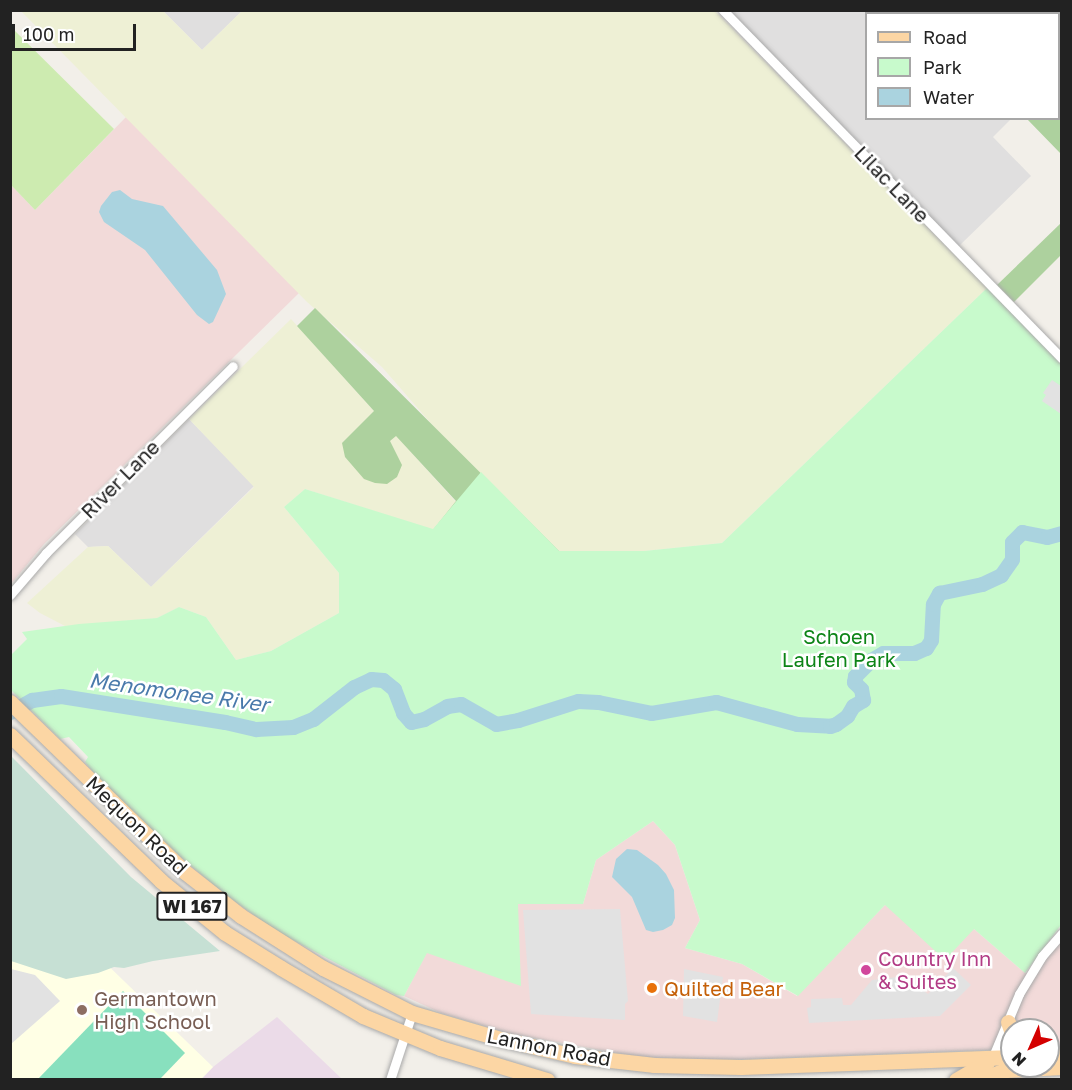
<!DOCTYPE html>
<style>
body{margin:0}
#map{position:relative;width:1072px;height:1090px;overflow:hidden;background:#f2efe9;font-family:"Golos Text",sans-serif}
div>[style]{position:absolute}
[style*='--x']{left:calc(var(--x)*1px);top:calc(var(--y)*1px);width:calc(var(--w)*1px);rotate:calc(var(--a)*1deg)}
.residential>*{inset:0;background:#e0dfdf}
.commercial>*{inset:0;background:#f2dad9}
.industrial>*{inset:0;background:#ebdbe8}
.education>*{inset:0;background:#ffffe5}
.farmland>*{inset:0;background:#eef0d5}
.grass>*{inset:0;background:#cdebb0}
.forest>*{inset:0;background:#add19e}
.wetland>*{inset:0;background:#c6e0d4}
.park>*{inset:0;background:#c8facc}
.pitch>*{inset:0;background:#88e0be}
.parking>*{inset:0;background:#e2e2e2}
.water>*{inset:0;background:#aad3df}
.river>*{height:15px;margin:-7.5px;padding:0 7.5px;transform-origin:7.5px;border-radius:7.5px;background:#aad3df}
.roads{filter:drop-shadow(0 0 2px #a9a9a9) drop-shadow(0 0 2px #a9a9a9)}
.minor>*{height:9px;margin:-4.5px;padding:0 4.5px;transform-origin:4.5px;border-radius:4.5px;background:#fff}
.primary>*{height:15px;margin:-7.5px;padding:0 7.5px;transform-origin:7.5px;border-radius:7.5px;background:#fcd6a4}
.dots>*{width:16px;height:16px;translate:-50% -50%;box-sizing:border-box;border:3px solid #fff;border-radius:50%}
span{translate:-50% -50%;white-space:nowrap;text-align:center;line-height:1.15;-webkit-text-stroke:5px #fff;paint-order:stroke}
.shield-label span{padding:2px 4px;background:#fff;border:2px solid;border-radius:4px;-webkit-text-stroke-width:0}
.shield-label{font-size:18px;color:#222;font-weight:700}
.street-label{font-size:20px;color:#222}
.park-label{font-size:20px;color:#0c8416}
.hotel-label{font-size:20px;color:#b23c85}
.left{translate:0 -50%;text-align:left}
.food-label{font-size:20px;color:#c56008}
.education-label{font-size:20px;color:#785e54}
.water-label{font-size:21px;color:#4a7aab;font-style:italic}
.frame{position:absolute;inset:0;border:12px solid #222;pointer-events:none}
.legend{position:absolute;left:865px;top:12px;width:195px;height:108px;box-sizing:border-box;background:#fff;border:2px solid #a7a7a7;margin:0;padding:8px 10px;list-style:none;font-size:18px;color:#222}
.legend li{display:flex;align-items:center;gap:12px;height:30px}
.legend b{width:30px;border:2px solid #a7a7a7}
.north{position:absolute;left:1000px;top:1018px;width:60px;height:60px;box-sizing:border-box;background:#fff;border:2px solid #a7a7a7;border-radius:50%;rotate:225deg;font-size:16px;font-weight:700;line-height:24px;text-align:center;color:#222}
.north::after{content:'';display:block;margin:auto;width:21px;height:27px;background:#d40000;clip-path:polygon(50% 0,100% 100%,50% 72%,0 100%)}
.scale{position:absolute;left:12px;top:24px;width:124px;height:27px;box-sizing:border-box;border:3px solid #222;border-top:0;padding-left:8px;font-size:18px;line-height:21px;white-space:nowrap;color:#222;-webkit-text-stroke:4px #fff;paint-order:stroke}
</style>
<div id="map">
<div class="residential">
<div style="clip-path:polygon(163px 11px,242px 11px,202px 50px)"></div>
<div style="clip-path:polygon(729px 11px,1061px 11px,1062px 70px,1059px 73px,1058px 14px,866px 14px,866px 118px,1011px 119px,993px 137px,1031px 176px,959px 246px)"></div>
<div style="clip-path:polygon(189px 419px,254px 486px,151px 587px,108px 546px,88px 547px,75px 534px)"></div>
</div>
<div class="commercial">
<div style="clip-path:polygon(127px 116px,299px 293px,44px 544px,11px 584px,11px 185px,35px 210px)"></div>
<div style="clip-path:polygon(653px 821px,675px 845px,700px 920px,685px 948px,742px 964px,797px 996px,885px 905px,974px 929px,1025px 973px,1036px 976px,1047px 958px,1061px 942px,1061px 1045px,1048px 1046px,1048px 1030px,1012px 1030px,1012px 1049px,721px 1060px,688px 1066px,508px 1033px,441px 1013px,404px 996px,427px 952px,518px 904px,583px 904px,596px 860px)"></div>
</div>
<div class="industrial">
<div style="clip-path:polygon(277px 1017px,342px 1079px,201px 1080px,213px 1067px)"></div>
</div>
<div class="education">
<div style="clip-path:polygon(10px 941px,95px 953px,213px 1067px,201px 1079px,11px 1079px)"></div>
</div>
<div class="farmland">
<div style="clip-path:polygon(21px 11px,163px 11px,202px 50px,242px 11px,715px 11px,987px 288px,722px 543px,644px 551px,559px 551px,435px 428px,382px 367px,307px 302px)"></div>
<div style="clip-path:polygon(291px 319px,456px 502px,433px 530px,305px 489px,284px 507px,339px 573px,339px 613px,271px 651px,236px 660px,206px 617px,179px 607px,157px 618px,65px 626px,40px 613px,27px 603px,88px 547px,108px 546px,151px 587px,254px 487px,189px 419px)"></div>
</div>
<div class="grass">
<div style="clip-path:polygon(10px 26px,114px 129px,35px 210px,11px 185px)"></div>
</div>
<div class="forest">
<div style="clip-path:polygon(1061px 70px,1061px 154px,1027px 119px,1058px 118px,1059px 73px)"></div>
<div style="clip-path:polygon(1061px 223px,1061px 255px,1014px 302px,997px 285px)"></div>
<div style="clip-path:polygon(315px 308px,559px 551px,626px 551px,624px 566px,433px 530px,456px 501px,396px 436px,390px 441px,402px 465px,397px 477px,387px 484px,375px 483px,364px 479px,345px 457px,342px 443px,374px 411px,297px 326px)"></div>
</div>
<div class="wetland">
<div style="clip-path:polygon(11px 756px,131px 877px,220px 951px,153px 961px,124px 968px,114px 967px,98px 973px,66px 979px,11px 961px)"></div>
</div>
<div class="park">
<div style="clip-path:polygon(987px 288px,1061px 364px,1061px 925px,1025px 973px,974px 929px,945px 960px,885px 905px,798px 996px,742px 964px,685px 948px,700px 920px,675px 845px,653px 821px,596px 860px,583px 904px,518px 904px,521px 986px,427px 953px,404px 996px,396px 995px,278px 932px,223px 893px,169px 847px,93px 772px,85px 762px,88px 757px,69px 737px,60px 739px,11px 690px,11px 655px,27px 639px,22px 632px,79px 624px,157px 618px,179px 607px,206px 617px,236px 660px,271px 651px,339px 613px,339px 573px,284px 507px,305px 489px,433px 529px,481px 472px,559px 551px,644px 551px,722px 543px)"></div>
</div>
<div class="pitch">
<div style="clip-path:polygon(123px 991px,185px 1053px,160px 1079px,38px 1079px)"></div>
</div>
<div class="parking">
<div style="clip-path:polygon(1052px 380px,1061px 386px,1061px 414px,1042px 401px,1046px 395px,1043px 393px)"></div>
<div style="clip-path:polygon(620px 909px,628px 1001px,625px 1004px,625px 1020px,531px 1014px,523px 910px)"></div>
<div style="clip-path:polygon(953px 968px,971px 985px,940px 1016px,809px 1023px,807px 1008px,811px 1007px,811px 999px,842px 998px,843px 1005px,851px 1005px,872px 980px,906px 976px,928px 994px)"></div>
<div style="clip-path:polygon(11px 969px,35px 975px,60px 1001px,11px 1044px)"></div>
<div style="clip-path:polygon(684px 969px,723px 977px,717px 1022px,683px 1016px)"></div>
</div>
<div class="water">
<div style="clip-path:polygon(120px 190px,132px 199px,163px 206px,217px 270px,226px 294px,213px 322px,209px 324px,197px 315px,145px 250px,104px 222px,99px 212px,101px 206px,112px 192px)"></div>
<div style="clip-path:polygon(627px 849px,637px 850px,658px 865px,666px 874px,674px 890px,675px 918px,672px 925px,663px 930px,653px 932px,646px 930px,632px 897px,612px 877px,616px 859px)"></div>
</div>
<div class="river">
<div style="--x:10;--y:712;--w:25;--a:-29"></div>
<div style="--x:32;--y:700;--w:29;--a:-8"></div>
<div style="--x:61;--y:696;--w:166;--a:9"></div>
<div style="--x:225;--y:722;--w:32;--a:13"></div>
<div style="--x:256;--y:729;--w:37;--a:-3"></div>
<div style="--x:293;--y:727;--w:22;--a:-22"></div>
<div style="--x:313;--y:719;--w:52;--a:-38"></div>
<div style="--x:354;--y:687;--w:19;--a:-25"></div>
<div style="--x:371;--y:679;--w:12;--a:5"></div>
<div style="--x:383;--y:680;--w:14;--a:39"></div>
<div style="--x:394;--y:689;--w:26;--a:69"></div>
<div style="--x:403;--y:713;--w:12;--a:48"></div>
<div style="--x:411;--y:722;--w:13;--a:-13"></div>
<div style="--x:424;--y:719;--w:26;--a:-29"></div>
<div style="--x:447;--y:706;--w:14;--a:-8"></div>
<div style="--x:461;--y:704;--w:40;--a:29.7"></div>
<div style="--x:496;--y:724;--w:22;--a:-10"></div>
<div style="--x:518;--y:720;--w:63;--a:-17.6"></div>
<div style="--x:578;--y:701;--w:20;--a:3"></div>
<div style="--x:598;--y:702;--w:54;--a:11.7"></div>
<div style="--x:651;--y:713;--w:66;--a:-9.6"></div>
<div style="--x:716;--y:702;--w:84;--a:15.2"></div>
<div style="--x:797;--y:724;--w:33;--a:3"></div>
<div style="--x:830;--y:726;--w:6;--a:-18"></div>
<div style="--x:836;--y:724;--w:14;--a:-36"></div>
<div style="--x:847;--y:716;--w:12;--a:-59"></div>
<div style="--x:853;--y:706;--w:12;--a:-31"></div>
<div style="--x:863;--y:700;--w:11;--a:-100"></div>
<div style="--x:861;--y:689;--w:10;--a:-135"></div>
<div style="--x:854;--y:682;--w:6;--a:-81"></div>
<div style="--x:855;--y:676;--w:23;--a:-45"></div>
<div style="--x:871;--y:660;--w:14;--a:-30"></div>
<div style="--x:883;--y:653;--w:31;--a:0"></div>
<div style="--x:914;--y:653;--w:13;--a:-23"></div>
<div style="--x:926;--y:648;--w:9;--a:-58"></div>
<div style="--x:931;--y:640;--w:36;--a:-87"></div>
<div style="--x:933;--y:604;--w:13;--a:-61"></div>
<div style="--x:939;--y:593;--w:44;--a:-11.8"></div>
<div style="--x:982;--y:584;--w:21;--a:-25"></div>
<div style="--x:1001;--y:575;--w:19;--a:-55"></div>
<div style="--x:1012;--y:559;--w:17;--a:-90"></div>
<div style="--x:1012;--y:542;--w:14;--a:-45"></div>
<div style="--x:1022;--y:532;--w:25;--a:11"></div>
<div style="--x:1047;--y:537;--w:16;--a:-15"></div>
</div>
<div class="roads">
<div class="minor">
<div style="--x:723;--y:10;--w:486;--a:45.8"></div>
<div style="--x:10;--y:595;--w:55;--a:-49.4"></div>
<div style="--x:46;--y:553;--w:264;--a:-45"></div>
<div style="--x:991;--y:1061;--w:73;--a:-67.3"></div>
<div style="--x:1019;--y:994;--w:44;--a:-58.8"></div>
<div style="--x:1042;--y:956;--w:30;--a:-49"></div>
<div style="--x:390;--y:1080;--w:71;--a:-71.8"></div>
</div>
<div class="primary">
<div style="--x:10;--y:702;--w:244;--a:44.2"></div>
<div style="--x:185;--y:872;--w:71;--a:38.2"></div>
<div style="--x:241;--y:916;--w:97;--a:32.4"></div>
<div style="--x:323;--y:968;--w:100;--a:26.8"></div>
<div style="--x:412;--y:1013;--w:93;--a:16.3"></div>
<div style="--x:501;--y:1039;--w:76;--a:12.9"></div>
<div style="--x:575;--y:1056;--w:80;--a:6.5"></div>
<div style="--x:654;--y:1065;--w:87;--a:1.3"></div>
<div style="--x:741;--y:1067;--w:271;--a:-2.1"></div>
<div style="--x:10;--y:735;--w:210;--a:44"></div>
<div style="--x:161;--y:881;--w:82;--a:39.1"></div>
<div style="--x:225;--y:933;--w:66;--a:32"></div>
<div style="--x:281;--y:968;--w:95;--a:30.3"></div>
<div style="--x:363;--y:1016;--w:83;--a:22.6"></div>
<div style="--x:440;--y:1048;--w:112;--a:16.7"></div>
<div style="--x:1008;--y:1022;--w:12;--a:70"></div>
<div style="--x:1048;--y:1055;--w:14;--a:-4"></div>
<div style="--x:956;--y:1080;--w:36;--a:-30"></div>
<div style="--x:978;--y:1080;--w:30;--a:-20"></div>
<div style="--x:1006;--y:1070;--w:56;--a:-3.1"></div>
</div>
</div>
<div class="dots">
<div style="left:866px;top:970px;background:#d1479c"></div>
<div style="left:652px;top:988px;background:#e8710a"></div>
<div style="left:82px;top:1010px;background:#8d6e63"></div>
</div>
<div class="shield-label">
<span style="left:192px;top:906px">WI 167</span>
</div>
<div class="street-label">
<span style="left:892px;top:184px;rotate:46deg">Lilac Lane</span>
<span style="left:120px;top:479px;rotate:-45deg">River Lane</span>
<span style="left:137px;top:825px;rotate:44deg">Mequon Road</span>
<span style="left:549px;top:1047px;rotate:11deg">Lannon Road</span>
</div>
<div class="park-label">
<span style="left:839px;top:648px">Schoen<br>Laufen Park</span>
</div>
<div class="hotel-label">
<span class="left" style="left:878px;top:970px">Country Inn<br>&amp; Suites</span>
</div>
<div class="food-label">
<span class="left" style="left:664px;top:988px">Quilted Bear</span>
</div>
<div class="education-label">
<span class="left" style="left:94px;top:1010px">Germantown<br>High School</span>
</div>
<div class="water-label">
<span style="left:179px;top:692px;rotate:8deg">Menomonee River</span>
</div>
<div class="frame"></div>
<ul class="legend">
<li><b style="height:8px;background:#fcd6a4"></b>Road</li>
<li><b style="height:16px;background:#c8facc"></b>Park</li>
<li><b style="height:16px;background:#aad3df"></b>Water</li>
</ul>
<div class="north">N</div>
<div class="scale">100 m</div>
</div>
